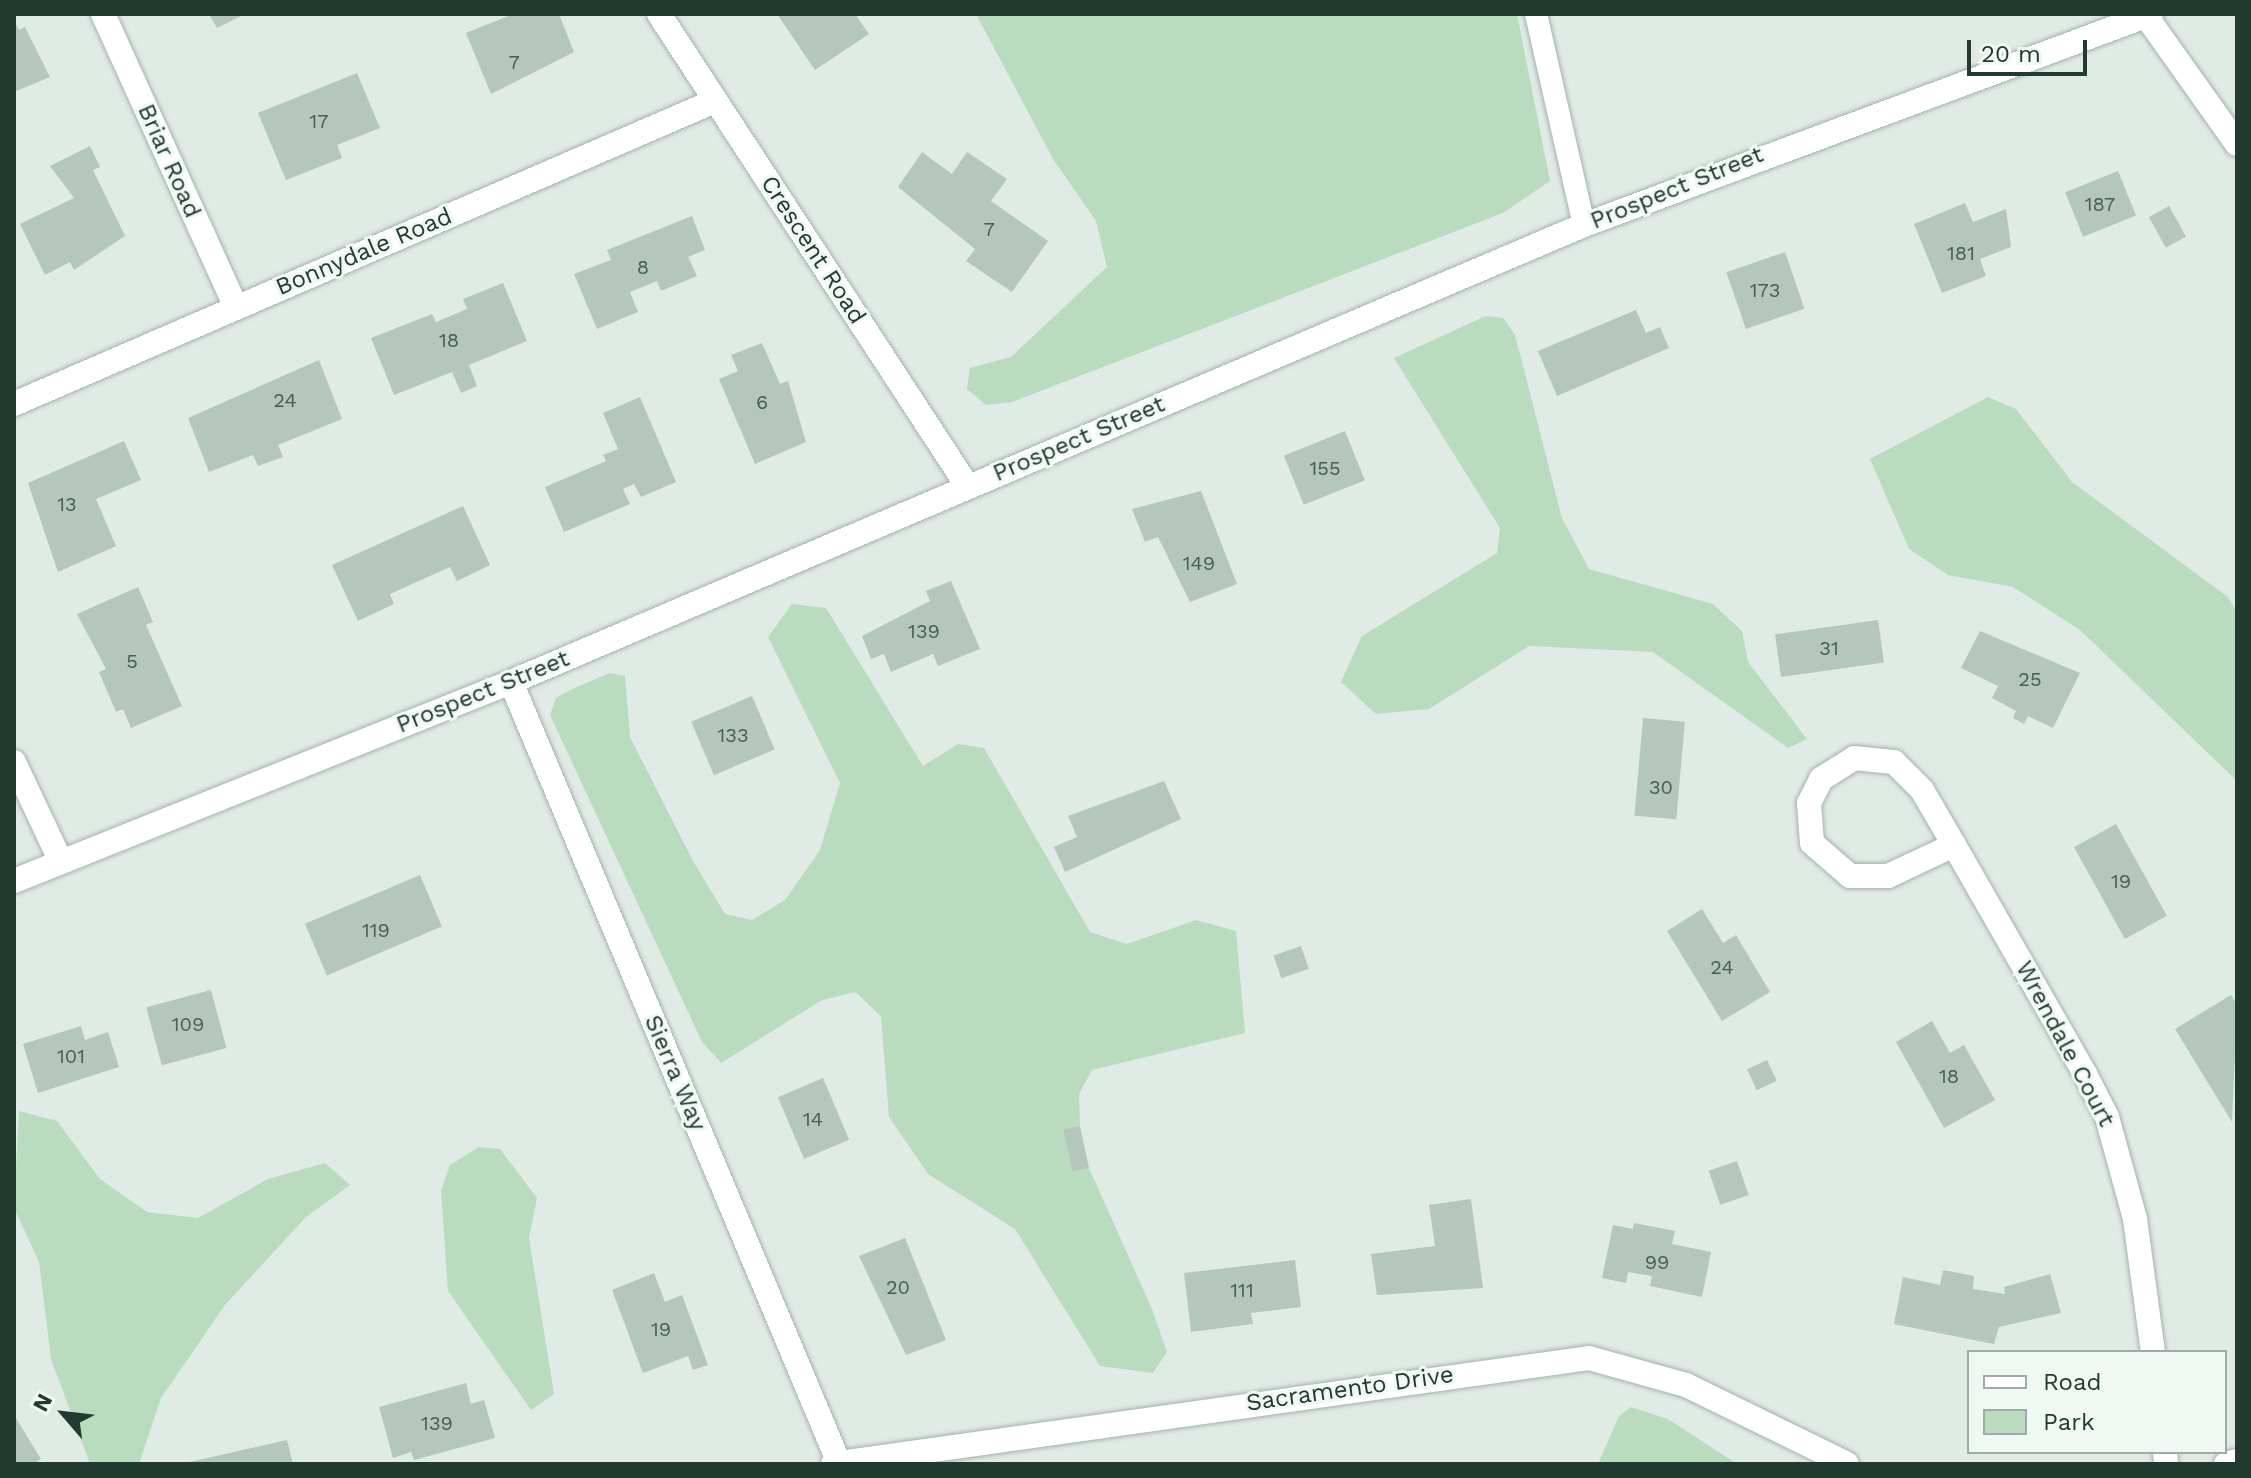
<!DOCTYPE html>
<style>
body{margin:0}
#map{position:relative;width:2251px;height:1478px;overflow:hidden;background:#e0ebe5;font-family:"Work Sans",sans-serif}
div>[style]{position:absolute}
[style*='--x']{left:calc(var(--x)*1px);top:calc(var(--y)*1px);width:calc(var(--w)*1px);rotate:calc(var(--a)*1deg)}
.green>*{inset:0;background:#b9dcbe}
.building>*{inset:0;background:#b5c6bd;transform-origin:0 0}
.roads{filter:drop-shadow(0 0 2px #a3b3ab) drop-shadow(0 0 2px #a3b3ab)}
.lane>*{height:22px;margin:-11px;padding:0 11px;transform-origin:11px;border-radius:11px;background:#fff}
.street>*{height:24px;margin:-12px;padding:0 12px;transform-origin:12px;border-radius:12px;background:#fff}
.secondary>*{height:24px;margin:-12px;padding:0 12px;transform-origin:12px;border-radius:12px;background:#fff}
span{translate:-50% -50%;white-space:nowrap;text-align:center;line-height:1.15;-webkit-text-stroke:6px #f0f8f3;paint-order:stroke}
.number-label{font-size:20px;color:#465e54}
.number-label span{-webkit-text-stroke-width:0}
.street-label{font-size:24px;color:#213b31}
.frame{position:absolute;inset:0;border:16px solid #213b31;pointer-events:none}
.legend{position:absolute;left:1967px;top:1350px;width:260px;height:104px;box-sizing:border-box;background:#f0f8f3;border:2px solid #9daca5;margin:0;padding:10px 14px;list-style:none;font-size:24px;color:#213b31}
.legend li{display:flex;align-items:center;gap:16px;height:40px}
.legend b{width:40px;border:2px solid #9daca5}
.north{position:absolute;left:24px;top:1374px;width:80px;height:80px;-webkit-text-stroke:6px #f0f8f3;paint-order:stroke;rotate:298deg;font-size:22px;font-weight:700;line-height:32px;text-align:center;color:#213b31}
.north::after{content:'';display:block;margin:auto;width:28px;height:36px;background:#213b31;clip-path:polygon(50% 0,100% 100%,50% 72%,0 100%)}
.scale{position:absolute;left:1967px;top:40px;width:120px;height:36px;box-sizing:border-box;border:4px solid #213b31;border-top:0;padding-left:10px;font-size:24px;line-height:28px;white-space:nowrap;color:#213b31;-webkit-text-stroke:6px #f0f8f3;paint-order:stroke}
</style>
<div id="map">
<div class="green">
<div style="clip-path:polygon(976px 14px,1517px 14px,1550px 181px,1503px 213px,1012px 402px,986px 405px,967px 389px,970px 368px,1011px 357px,1107px 267px,1096px 221px,1053px 159px)"></div>
<div style="clip-path:polygon(1486px 316px,1503px 318px,1515px 335px,1562px 518px,1589px 569px,1713px 604px,1742px 631px,1748px 662px,1807px 739px,1788px 748px,1653px 652px,1529px 646px,1429px 709px,1376px 714px,1341px 682px,1362px 636px,1497px 553px,1500px 528px,1394px 358px)"></div>
<div style="clip-path:polygon(1988px 397px,2016px 409px,2072px 482px,2228px 597px,2237px 612px,2237px 781px,2080px 630px,2013px 587px,1948px 575px,1909px 549px,1870px 459px)"></div>
<div style="clip-path:polygon(792px 604px,826px 608px,923px 766px,958px 744px,984px 748px,1090px 932px,1127px 944px,1196px 920px,1236px 931px,1245px 1033px,1092px 1070px,1079px 1094px,1080px 1126px,1064px 1130px,1072px 1171px,1089px 1168px,1152px 1309px,1167px 1352px,1153px 1373px,1100px 1366px,1015px 1229px,928px 1174px,889px 1117px,881px 1016px,855px 992px,822px 1000px,721px 1063px,702px 1042px,550px 715px,556px 698px,572px 689px,610px 673px,625px 676px,630px 737px,693px 861px,725px 914px,752px 920px,785px 900px,820px 850px,840px 783px,768px 637px)"></div>
<div style="clip-path:polygon(19px 1111px,57px 1121px,100px 1179px,147px 1212px,198px 1218px,268px 1179px,325px 1163px,350px 1185px,306px 1217px,225px 1305px,161px 1398px,139px 1464px,90px 1464px,51px 1359px,39px 1262px,14px 1208px)"></div>
<div style="clip-path:polygon(479px 1147px,500px 1149px,537px 1198px,529px 1238px,554px 1394px,531px 1410px,448px 1291px,441px 1191px,450px 1165px)"></div>
<div style="clip-path:polygon(1631px 1407px,1668px 1419px,1737px 1464px,1598px 1464px,1619px 1416px)"></div>
</div>
<div class="building">
<div style="clip-path:polygon(209px 14px,245px 14px,217px 28px)"></div>
<div style="clip-path:polygon(513px 14px,559px 14px,574px 52px,491px 94px,466px 33px)"></div>
<div style="clip-path:polygon(777px 14px,855px 14px,869px 34px,815px 70px)"></div>
<div style="clip-path:polygon(14px 20px,19px 30px,25px 27px,50px 77px,14px 92px)"></div>
<div style="clip-path:polygon(357px 73px,380px 128px,337px 145px,342px 158px,286px 180px,258px 113px)"></div>
<div style="clip-path:polygon(90px 146px,100px 167px,93px 170px,125px 236px,74px 270px,70px 262px,45px 275px,20px 224px,74px 198px,50px 166px)"></div>
<div style="clip-path:polygon(922px 152px,952px 174px,967px 152px,1007px 179px,991px 201px,1048px 241px,1012px 292px,966px 261px,975px 249px,898px 187px)"></div>
<div style="left:2118px;top:171px;width:48px;height:57px;rotate:68deg"></div>
<div style="clip-path:polygon(1965px 203px,1973px 222px,2006px 209px,2011px 247px,1980px 259px,1986px 276px,1942px 293px,1914px 224px)"></div>
<div style="left:2169px;top:206px;width:35px;height:23px;rotate:61deg"></div>
<div style="clip-path:polygon(692px 216px,705px 250px,688px 257px,697px 276px,661px 291px,657px 281px,630px 292px,638px 312px,597px 329px,574px 274px,611px 260px,607px 250px)"></div>
<div style="left:1785px;top:252px;width:60px;height:62px;rotate:71deg"></div>
<div style="clip-path:polygon(503px 283px,527px 341px,469px 365px,477px 386px,461px 393px,452px 372px,394px 395px,371px 338px,432px 314px,436px 322px,467px 309px,463px 299px)"></div>
<div style="clip-path:polygon(1636px 310px,1646px 333px,1660px 327px,1669px 348px,1557px 396px,1538px 351px)"></div>
<div style="clip-path:polygon(762px 343px,780px 384px,788px 381px,806px 442px,755px 464px,719px 379px,738px 371px,731px 355px)"></div>
<div style="clip-path:polygon(319px 360px,342px 419px,278px 445px,283px 457px,258px 466px,253px 455px,209px 472px,188px 418px)"></div>
<div style="clip-path:polygon(640px 397px,676px 482px,641px 497px,634px 484px,623px 489px,630px 504px,564px 532px,545px 487px,606px 461px,603px 455px,618px 449px,603px 413px)"></div>
<div style="left:1345px;top:431px;width:53px;height:66px;rotate:68deg"></div>
<div style="clip-path:polygon(124px 441px,141px 480px,96px 499px,116px 546px,58px 572px,28px 483px)"></div>
<div style="clip-path:polygon(1201px 491px,1237px 584px,1190px 602px,1158px 537px,1145px 542px,1132px 509px)"></div>
<div style="clip-path:polygon(463px 506px,490px 565px,457px 581px,450px 567px,390px 594px,394px 604px,358px 621px,332px 565px)"></div>
<div style="clip-path:polygon(951px 581px,980px 649px,938px 666px,933px 654px,891px 672px,884px 654px,871px 659px,862px 636px,930px 601px,926px 591px)"></div>
<div style="clip-path:polygon(138px 587px,153px 622px,146px 625px,182px 706px,131px 728px,123px 709px,116px 712px,99px 672px,106px 669px,77px 614px)"></div>
<div style="left:1878px;top:620px;width:43px;height:104px;rotate:82deg"></div>
<div style="clip-path:polygon(1980px 631px,2080px 673px,2053px 728px,2028px 716px,2024px 724px,2013px 718px,2016px 711px,1992px 698px,1998px 686px,1961px 668px)"></div>
<div style="left:752px;top:696px;width:58px;height:66px;rotate:67deg"></div>
<div style="left:1643px;top:718px;width:42px;height:98px;rotate:5deg"></div>
<div style="clip-path:polygon(1164px 781px,1181px 819px,1065px 872px,1054px 847px,1077px 837px,1068px 816px)"></div>
<div style="left:2116px;top:824px;width:105px;height:48px;rotate:61deg"></div>
<div style="left:420px;top:875px;width:56px;height:125px;rotate:67deg"></div>
<div style="clip-path:polygon(1702px 909px,1723px 943px,1736px 935px,1770px 992px,1722px 1021px,1667px 931px)"></div>
<div style="left:1301px;top:946px;width:24px;height:29px;rotate:71deg"></div>
<div style="left:211px;top:990px;width:60px;height:67px;rotate:75deg"></div>
<div style="clip-path:polygon(2231px 995px,2237px 1005px,2232px 1122px,2175px 1029px)"></div>
<div style="clip-path:polygon(1932px 1021px,1950px 1053px,1964px 1045px,1995px 1100px,1944px 1128px,1896px 1042px)"></div>
<div style="clip-path:polygon(81px 1026px,85px 1040px,108px 1032px,119px 1067px,38px 1093px,23px 1044px)"></div>
<div style="left:1767px;top:1060px;width:23px;height:22px;rotate:65deg"></div>
<div style="left:823px;top:1078px;width:67px;height:49px;rotate:67deg"></div>
<div style="left:1080px;top:1126px;width:43px;height:17px;rotate:78deg"></div>
<div style="left:1737px;top:1161px;width:36px;height:30px;rotate:71deg"></div>
<div style="clip-path:polygon(1471px 1199px,1483px 1288px,1377px 1295px,1371px 1254px,1435px 1246px,1429px 1205px)"></div>
<div style="clip-path:polygon(1634px 1223px,1675px 1231px,1672px 1244px,1711px 1252px,1702px 1297px,1650px 1286px,1652px 1276px,1628px 1272px,1626px 1283px,1602px 1278px,1613px 1225px,1633px 1229px)"></div>
<div style="clip-path:polygon(905px 1238px,946px 1340px,906px 1355px,859px 1256px)"></div>
<div style="clip-path:polygon(1295px 1260px,1301px 1307px,1251px 1313px,1253px 1324px,1191px 1332px,1184px 1273px)"></div>
<div style="clip-path:polygon(1943px 1270px,1974px 1276px,1973px 1289px,2005px 1294px,2004px 1287px,2050px 1274px,2061px 1313px,1999px 1327px,1994px 1344px,1894px 1324px,1903px 1277px,1940px 1285px)"></div>
<div style="clip-path:polygon(654px 1273px,665px 1302px,682px 1295px,708px 1365px,693px 1370px,688px 1356px,643px 1373px,612px 1290px)"></div>
<div style="clip-path:polygon(466px 1383px,471px 1404px,484px 1400px,495px 1438px,414px 1460px,411px 1452px,393px 1458px,379px 1407px)"></div>
<div style="clip-path:polygon(14px 1415px,41px 1459px,33px 1464px,14px 1464px)"></div>
<div style="clip-path:polygon(287px 1440px,293px 1464px,185px 1464px,185px 1463px)"></div>
</div>
<div class="roads">
<div class="lane">
<div style="--x:1536;--y:14;--w:216;--a:77.2"></div>
</div>
<div class="street">
<div style="--x:103;--y:14;--w:322;--a:65.6"></div>
<div style="--x:659;--y:14;--w:565;--a:56.84"></div>
<div style="--x:2146;--y:16;--w:157;--a:54.6"></div>
<div style="--x:14;--y:404;--w:764;--a:-23.38"></div>
<div style="--x:511;--y:682;--w:847;--a:67.22"></div>
<div style="--x:14;--y:762;--w:110;--a:64.8"></div>
<div style="--x:1954;--y:845;--w:73;--a:154.8"></div>
<div style="--x:1888;--y:876;--w:38;--a:180"></div>
<div style="--x:1850;--y:876;--w:50;--a:-139"></div>
<div style="--x:1812;--y:843;--w:40;--a:-94.3"></div>
<div style="--x:1809;--y:803;--w:27;--a:-63"></div>
<div style="--x:1821;--y:779;--w:39;--a:-32"></div>
<div style="--x:1854;--y:758;--w:40;--a:5.7"></div>
<div style="--x:1894;--y:762;--w:40;--a:45"></div>
<div style="--x:1922;--y:790;--w:64;--a:59.8"></div>
<div style="--x:1954;--y:845;--w:264;--a:60.2"></div>
<div style="--x:2085;--y:1074;--w:48;--a:62.9"></div>
<div style="--x:2107;--y:1117;--w:106;--a:74.6"></div>
<div style="--x:2135;--y:1219;--w:134;--a:82.3"></div>
<div style="--x:2165;--y:1452;--w:12;--a:85"></div>
<div style="--x:833;--y:1464;--w:763;--a:-7.98"></div>
<div style="--x:1589;--y:1358;--w:101;--a:15.6"></div>
<div style="--x:1686;--y:1385;--w:179;--a:26.1"></div>
<div style="--x:2226;--y:1464;--w:11;--a:-15"></div>
</div>
<div class="secondary">
<div style="--x:14;--y:881;--w:535;--a:-21.82"></div>
<div style="--x:511;--y:682;--w:1166;--a:-23.07"></div>
<div style="--x:1584;--y:225;--w:605;--a:-20.41"></div>
</div>
</div>
<div class="number-label">
<span style="left:514px;top:62px">7</span>
<span style="left:319px;top:121px">17</span>
<span style="left:2100px;top:204px">187</span>
<span style="left:989px;top:229px">7</span>
<span style="left:1961px;top:253px">181</span>
<span style="left:643px;top:267px">8</span>
<span style="left:1765px;top:290px">173</span>
<span style="left:449px;top:340px">18</span>
<span style="left:285px;top:400px">24</span>
<span style="left:762px;top:402px">6</span>
<span style="left:1325px;top:468px">155</span>
<span style="left:67px;top:504px">13</span>
<span style="left:1199px;top:563px">149</span>
<span style="left:924px;top:631px">139</span>
<span style="left:1829px;top:648px">31</span>
<span style="left:132px;top:661px">5</span>
<span style="left:2030px;top:679px">25</span>
<span style="left:733px;top:735px">133</span>
<span style="left:1661px;top:787px">30</span>
<span style="left:2121px;top:881px">19</span>
<span style="left:376px;top:930px">119</span>
<span style="left:1722px;top:967px">24</span>
<span style="left:188px;top:1024px">109</span>
<span style="left:71px;top:1056px">101</span>
<span style="left:1949px;top:1076px">18</span>
<span style="left:813px;top:1119px">14</span>
<span style="left:1657px;top:1262px">99</span>
<span style="left:898px;top:1287px">20</span>
<span style="left:1242px;top:1290px">111</span>
<span style="left:661px;top:1329px">19</span>
<span style="left:437px;top:1423px">139</span>
</div>
<div class="street-label">
<span style="left:169px;top:161px;rotate:66deg">Briar Road</span>
<span style="left:1677px;top:188px;rotate:-22deg">Prospect Street</span>
<span style="left:813px;top:250px;rotate:57deg">Crescent Road</span>
<span style="left:364px;top:252px;rotate:-23deg">Bonnydale Road</span>
<span style="left:1079px;top:439px;rotate:-23deg">Prospect Street</span>
<span style="left:483px;top:692px;rotate:-22deg">Prospect Street</span>
<span style="left:2065px;top:1044px;rotate:62deg">Wrendale Court</span>
<span style="left:675px;top:1073px;rotate:67deg">Sierra Way</span>
<span style="left:1350px;top:1389px;rotate:-8deg">Sacramento Drive</span>
</div>
<div class="frame"></div>
<ul class="legend">
<li><b style="height:10px;background:#fff"></b>Road</li>
<li><b style="height:22px;background:#b9dcbe"></b>Park</li>
</ul>
<div class="north">N</div>
<div class="scale">20 m</div>
</div>
